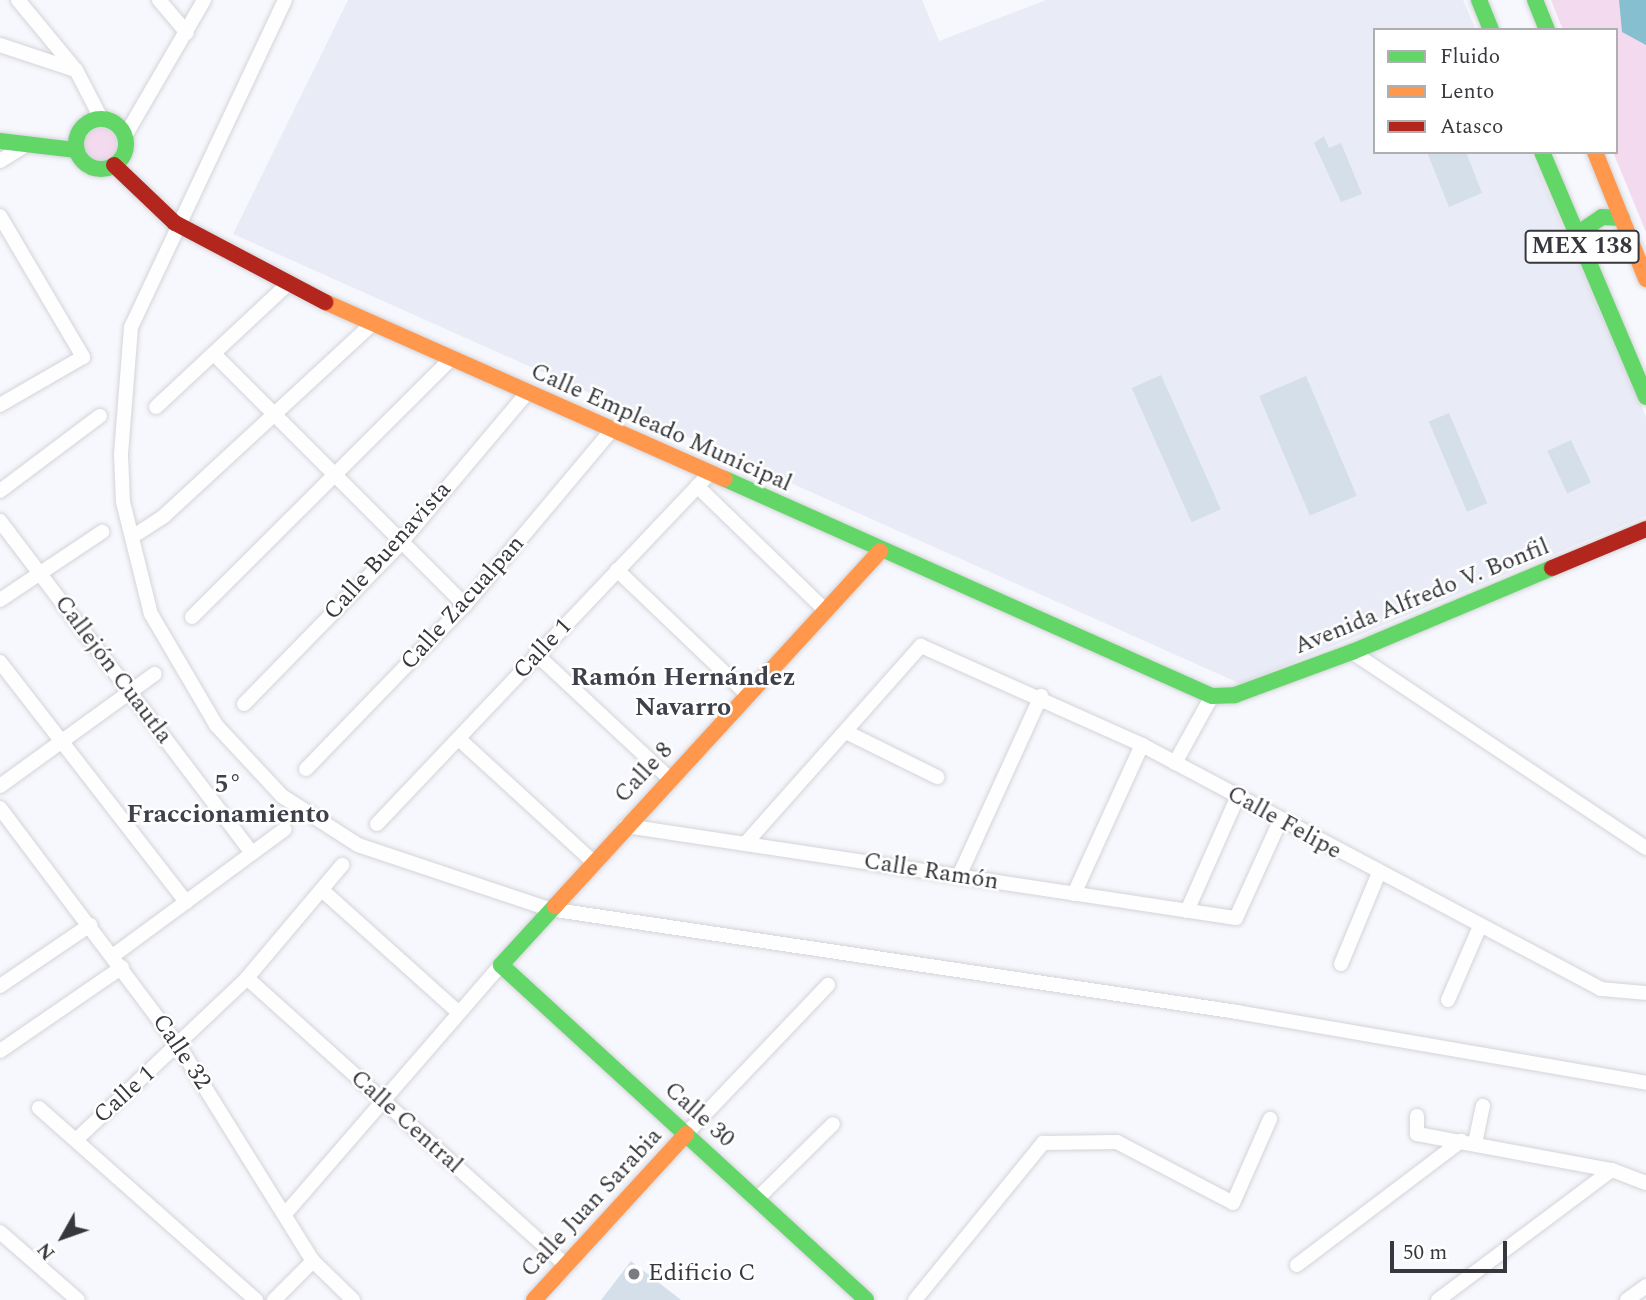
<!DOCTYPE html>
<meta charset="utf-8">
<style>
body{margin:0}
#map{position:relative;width:1646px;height:1300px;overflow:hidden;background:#f7f8fd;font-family:Spectral,serif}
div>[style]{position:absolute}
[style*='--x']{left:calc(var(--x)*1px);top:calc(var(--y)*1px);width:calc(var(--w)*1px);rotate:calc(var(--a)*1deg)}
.built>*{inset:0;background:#e9ebf6}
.green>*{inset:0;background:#f4daee}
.round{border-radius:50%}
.water>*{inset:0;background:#86bfcf}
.building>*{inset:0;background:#d5dfea;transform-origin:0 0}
.roads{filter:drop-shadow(0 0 2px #d3d4d9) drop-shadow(0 0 2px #d3d4d9)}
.street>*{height:14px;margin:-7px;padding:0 7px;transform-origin:7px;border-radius:7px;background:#fefeff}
.fast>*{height:16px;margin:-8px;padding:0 8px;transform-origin:8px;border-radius:8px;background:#63d668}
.fast>.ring{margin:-8px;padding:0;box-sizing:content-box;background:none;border:16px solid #63d668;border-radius:50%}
.slow>*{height:16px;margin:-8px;padding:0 8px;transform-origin:8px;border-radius:8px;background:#ff974d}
.jam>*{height:16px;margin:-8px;padding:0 8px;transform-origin:8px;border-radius:8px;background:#b3261e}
.dots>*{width:19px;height:19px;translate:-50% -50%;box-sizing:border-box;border:4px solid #fff;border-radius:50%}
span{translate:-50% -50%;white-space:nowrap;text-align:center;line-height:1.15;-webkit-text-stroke:5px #fff;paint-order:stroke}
.shield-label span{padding:2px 5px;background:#fff;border:2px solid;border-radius:5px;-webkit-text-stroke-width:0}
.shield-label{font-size:23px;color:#37383d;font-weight:700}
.street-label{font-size:24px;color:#37383d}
.poi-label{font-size:24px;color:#37383d}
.left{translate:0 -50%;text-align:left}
.neighbourhood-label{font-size:26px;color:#3e404b;font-weight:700}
.legend{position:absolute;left:1373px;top:28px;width:245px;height:126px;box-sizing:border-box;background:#fff;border:2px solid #afafb1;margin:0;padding:9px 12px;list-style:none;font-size:21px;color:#37383d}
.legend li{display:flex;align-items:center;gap:14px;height:35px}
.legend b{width:35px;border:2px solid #afafb1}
.north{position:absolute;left:28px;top:1202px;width:70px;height:70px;-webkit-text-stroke:5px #fff;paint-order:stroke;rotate:230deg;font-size:19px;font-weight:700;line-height:28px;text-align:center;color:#37383d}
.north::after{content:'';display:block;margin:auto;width:24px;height:32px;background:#37383d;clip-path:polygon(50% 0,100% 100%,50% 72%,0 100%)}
.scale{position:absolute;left:1390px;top:1241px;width:117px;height:32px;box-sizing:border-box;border:4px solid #37383d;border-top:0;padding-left:9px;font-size:21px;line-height:24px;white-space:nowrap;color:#37383d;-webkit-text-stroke:5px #fff;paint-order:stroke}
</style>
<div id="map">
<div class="built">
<div style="clip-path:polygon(348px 0,922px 0,939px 41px,1046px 0,1463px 0,1476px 30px,1375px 30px,1375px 152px,1530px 152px,1646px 417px,1646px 516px,1241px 684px,233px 234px)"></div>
</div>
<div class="green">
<div style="clip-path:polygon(1551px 0,1646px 0,1646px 232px,1613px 152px,1616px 30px,1563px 30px)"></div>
<div class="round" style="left:83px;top:128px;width:34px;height:34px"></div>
</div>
<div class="water">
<div style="clip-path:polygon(1619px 0,1646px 0,1646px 45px,1622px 32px)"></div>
</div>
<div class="building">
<div style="clip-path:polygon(1324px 136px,1329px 148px,1341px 143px,1362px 194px,1341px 202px,1314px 143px)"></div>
<div style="clip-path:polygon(1427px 152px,1466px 152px,1482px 193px,1449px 207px)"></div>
<div style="left:1161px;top:375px;width:147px;height:32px;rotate:66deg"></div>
<div style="left:1306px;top:376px;width:130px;height:51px;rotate:67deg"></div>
<div style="left:1449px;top:413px;width:98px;height:22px;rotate:67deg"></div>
<div style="left:1571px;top:440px;width:47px;height:26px;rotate:65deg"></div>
<div style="clip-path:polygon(631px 1261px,681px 1300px,601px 1300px)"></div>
</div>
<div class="roads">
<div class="street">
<div style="--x:18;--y:0;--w:91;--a:50.4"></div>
<div style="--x:76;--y:70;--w:54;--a:62.5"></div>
<div style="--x:159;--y:0;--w:43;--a:49.7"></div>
<div style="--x:285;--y:0;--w:361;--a:115.2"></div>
<div style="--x:131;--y:327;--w:128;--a:94.5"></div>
<div style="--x:121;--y:455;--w:47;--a:87.6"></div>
<div style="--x:123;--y:502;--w:115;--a:76"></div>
<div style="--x:151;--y:614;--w:129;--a:59.6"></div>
<div style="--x:216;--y:725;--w:97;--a:47.1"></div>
<div style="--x:282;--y:796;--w:90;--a:32.8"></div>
<div style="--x:358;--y:845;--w:201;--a:18.5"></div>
<div style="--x:549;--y:909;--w:696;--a:8.51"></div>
<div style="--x:1237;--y:1012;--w:415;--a:9.8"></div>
<div style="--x:0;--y:45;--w:79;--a:18.4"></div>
<div style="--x:125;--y:136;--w:157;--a:-59.8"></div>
<div style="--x:0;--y:161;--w:26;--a:-32"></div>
<div style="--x:0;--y:216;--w:164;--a:59.5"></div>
<div style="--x:83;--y:357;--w:96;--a:150"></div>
<div style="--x:214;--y:354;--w:355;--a:45"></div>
<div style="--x:156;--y:407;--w:179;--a:-43"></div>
<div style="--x:697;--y:486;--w:180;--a:44.1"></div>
<div style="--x:0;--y:491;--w:125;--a:-36.9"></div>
<div style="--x:0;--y:521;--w:417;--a:52.8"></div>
<div style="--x:132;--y:537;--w:38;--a:-33"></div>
<div style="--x:164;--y:516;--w:282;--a:-42.7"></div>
<div style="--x:617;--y:570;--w:181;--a:43.7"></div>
<div style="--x:0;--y:600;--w:123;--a:-33.7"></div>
<div style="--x:192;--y:617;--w:364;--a:-44.9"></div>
<div style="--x:1352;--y:652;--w:353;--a:33.7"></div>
<div style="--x:536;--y:654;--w:183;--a:43"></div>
<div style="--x:0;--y:662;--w:304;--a:52.2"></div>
<div style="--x:244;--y:704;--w:222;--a:-45.7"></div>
<div style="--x:399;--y:545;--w:199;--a:-49.9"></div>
<div style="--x:846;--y:732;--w:102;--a:26.3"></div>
<div style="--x:459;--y:739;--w:182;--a:42.5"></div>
<div style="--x:1175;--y:763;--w:77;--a:-61.1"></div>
<div style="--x:306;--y:769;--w:228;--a:-45.9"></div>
<div style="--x:465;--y:605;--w:229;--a:-50"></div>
<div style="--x:0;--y:786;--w:191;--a:-35.9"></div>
<div style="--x:0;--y:808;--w:298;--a:53.1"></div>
<div style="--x:179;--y:1046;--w:253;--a:58.1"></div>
<div style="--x:313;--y:1261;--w:56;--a:44.3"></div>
<div style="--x:377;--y:824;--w:482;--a:-46.5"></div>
<div style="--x:626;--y:826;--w:617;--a:8.58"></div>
<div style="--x:1236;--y:918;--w:107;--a:-65.6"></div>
<div style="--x:745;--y:844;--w:265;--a:-48.4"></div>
<div style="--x:921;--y:646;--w:242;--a:24.1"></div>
<div style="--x:1142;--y:745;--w:520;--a:27.99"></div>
<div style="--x:1601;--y:989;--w:45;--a:5.1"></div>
<div style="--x:959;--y:876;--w:198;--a:-65.5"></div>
<div style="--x:322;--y:890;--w:184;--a:41.9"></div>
<div style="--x:1074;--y:894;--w:164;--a:-65.5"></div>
<div style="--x:1187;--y:911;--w:124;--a:-66.1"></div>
<div style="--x:114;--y:955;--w:212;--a:-36.4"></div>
<div style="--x:1341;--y:964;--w:96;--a:-67.4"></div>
<div style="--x:247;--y:978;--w:429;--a:42"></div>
<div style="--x:0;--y:986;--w:109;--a:-34.1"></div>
<div style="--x:1448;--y:1000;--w:81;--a:-66.6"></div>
<div style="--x:0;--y:1051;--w:148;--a:-34.5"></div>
<div style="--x:39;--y:1108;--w:290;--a:41.5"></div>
<div style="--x:1417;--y:1116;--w:18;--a:90"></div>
<div style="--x:1417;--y:1134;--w:198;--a:10.5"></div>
<div style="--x:1612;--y:1170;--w:36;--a:21"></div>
<div style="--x:686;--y:1134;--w:206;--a:-46.4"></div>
<div style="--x:77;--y:1139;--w:234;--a:-43.4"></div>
<div style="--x:247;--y:978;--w:148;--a:-49.9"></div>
<div style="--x:1475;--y:1143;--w:38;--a:-78"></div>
<div style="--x:758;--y:1198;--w:105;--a:-44.6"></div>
<div style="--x:286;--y:1213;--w:328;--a:-49.1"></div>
<div style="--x:0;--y:1232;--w:103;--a:41.1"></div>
<div style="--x:1297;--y:1265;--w:206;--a:-37.1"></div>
<div style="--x:274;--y:1300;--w:55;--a:-45"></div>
<div style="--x:915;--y:1300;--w:203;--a:-50.8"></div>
<div style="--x:1043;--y:1143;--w:74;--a:-0.8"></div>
<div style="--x:1117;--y:1142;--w:131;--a:27.7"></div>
<div style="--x:1233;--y:1203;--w:92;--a:-66.2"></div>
<div style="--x:1438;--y:1300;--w:217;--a:-36.8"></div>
<div style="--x:1627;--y:1300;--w:24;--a:-36"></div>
</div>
<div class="fast">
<div style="--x:1479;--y:0;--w:32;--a:68"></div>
<div style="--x:1535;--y:0;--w:32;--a:68"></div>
<div class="ring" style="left:76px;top:119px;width:34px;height:34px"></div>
<div style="--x:0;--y:141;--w:77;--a:6.8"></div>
<div style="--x:1542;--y:152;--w:266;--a:67"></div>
<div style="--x:1577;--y:234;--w:30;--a:-34"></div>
<div style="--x:1602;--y:217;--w:20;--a:3"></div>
<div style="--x:725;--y:479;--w:533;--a:24.02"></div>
<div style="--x:1212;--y:696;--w:23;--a:-2"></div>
<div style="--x:1235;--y:695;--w:125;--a:-20.2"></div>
<div style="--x:1352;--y:652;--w:217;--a:-22.8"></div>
<div style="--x:555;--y:906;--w:80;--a:132.5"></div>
<div style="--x:501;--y:965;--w:495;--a:42.5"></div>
</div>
<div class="slow">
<div style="--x:1595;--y:152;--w:137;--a:68.1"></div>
<div style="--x:325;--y:302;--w:437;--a:23.9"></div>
<div style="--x:555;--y:906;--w:481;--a:-47.5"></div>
<div style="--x:534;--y:1300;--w:225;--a:-47.5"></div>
</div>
<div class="jam">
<div style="--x:114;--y:165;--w:84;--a:43.6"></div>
<div style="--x:175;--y:223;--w:170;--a:27.8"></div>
<div style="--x:1552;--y:568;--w:102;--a:-22.5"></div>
</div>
</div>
<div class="dots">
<div style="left:634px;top:1274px;background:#7a7b80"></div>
</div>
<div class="shield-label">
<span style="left:1582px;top:247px">MEX 138</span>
</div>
<div class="street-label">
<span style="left:661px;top:428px;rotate:24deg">Calle Empleado Municipal</span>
<span style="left:388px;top:551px;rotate:-48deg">Calle Buenavista</span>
<span style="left:1422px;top:597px;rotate:-22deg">Avenida Alfredo V. Bonfil</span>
<span style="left:463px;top:603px;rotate:-48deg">Calle Zacualpan</span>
<span style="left:543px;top:649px;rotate:-47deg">Calle 1</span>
<span style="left:113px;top:670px;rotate:53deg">Callejón Cuautla</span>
<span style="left:644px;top:773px;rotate:-47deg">Calle 8</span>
<span style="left:1284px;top:823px;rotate:29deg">Calle Felipe</span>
<span style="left:931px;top:872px;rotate:9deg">Calle Ramón</span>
<span style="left:181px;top:1052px;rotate:56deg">Calle 32</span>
<span style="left:125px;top:1095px;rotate:-42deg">Calle 1</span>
<span style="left:699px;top:1115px;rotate:42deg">Calle 30</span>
<span style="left:406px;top:1122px;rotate:42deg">Calle Central</span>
<span style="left:592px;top:1203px;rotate:-47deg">Calle Juan Sarabia</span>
</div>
<div class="poi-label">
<span class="left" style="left:648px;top:1274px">Edificio C</span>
</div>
<div class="neighbourhood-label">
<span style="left:683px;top:693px">Ramón Hernández<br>Navarro</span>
<span style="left:228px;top:800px">5°<br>Fraccionamiento</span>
</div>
<ul class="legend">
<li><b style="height:9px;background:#63d668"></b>Fluido</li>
<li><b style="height:9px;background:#ff974d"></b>Lento</li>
<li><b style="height:9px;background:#b3261e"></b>Atasco</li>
</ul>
<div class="north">N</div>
<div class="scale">50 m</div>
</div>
